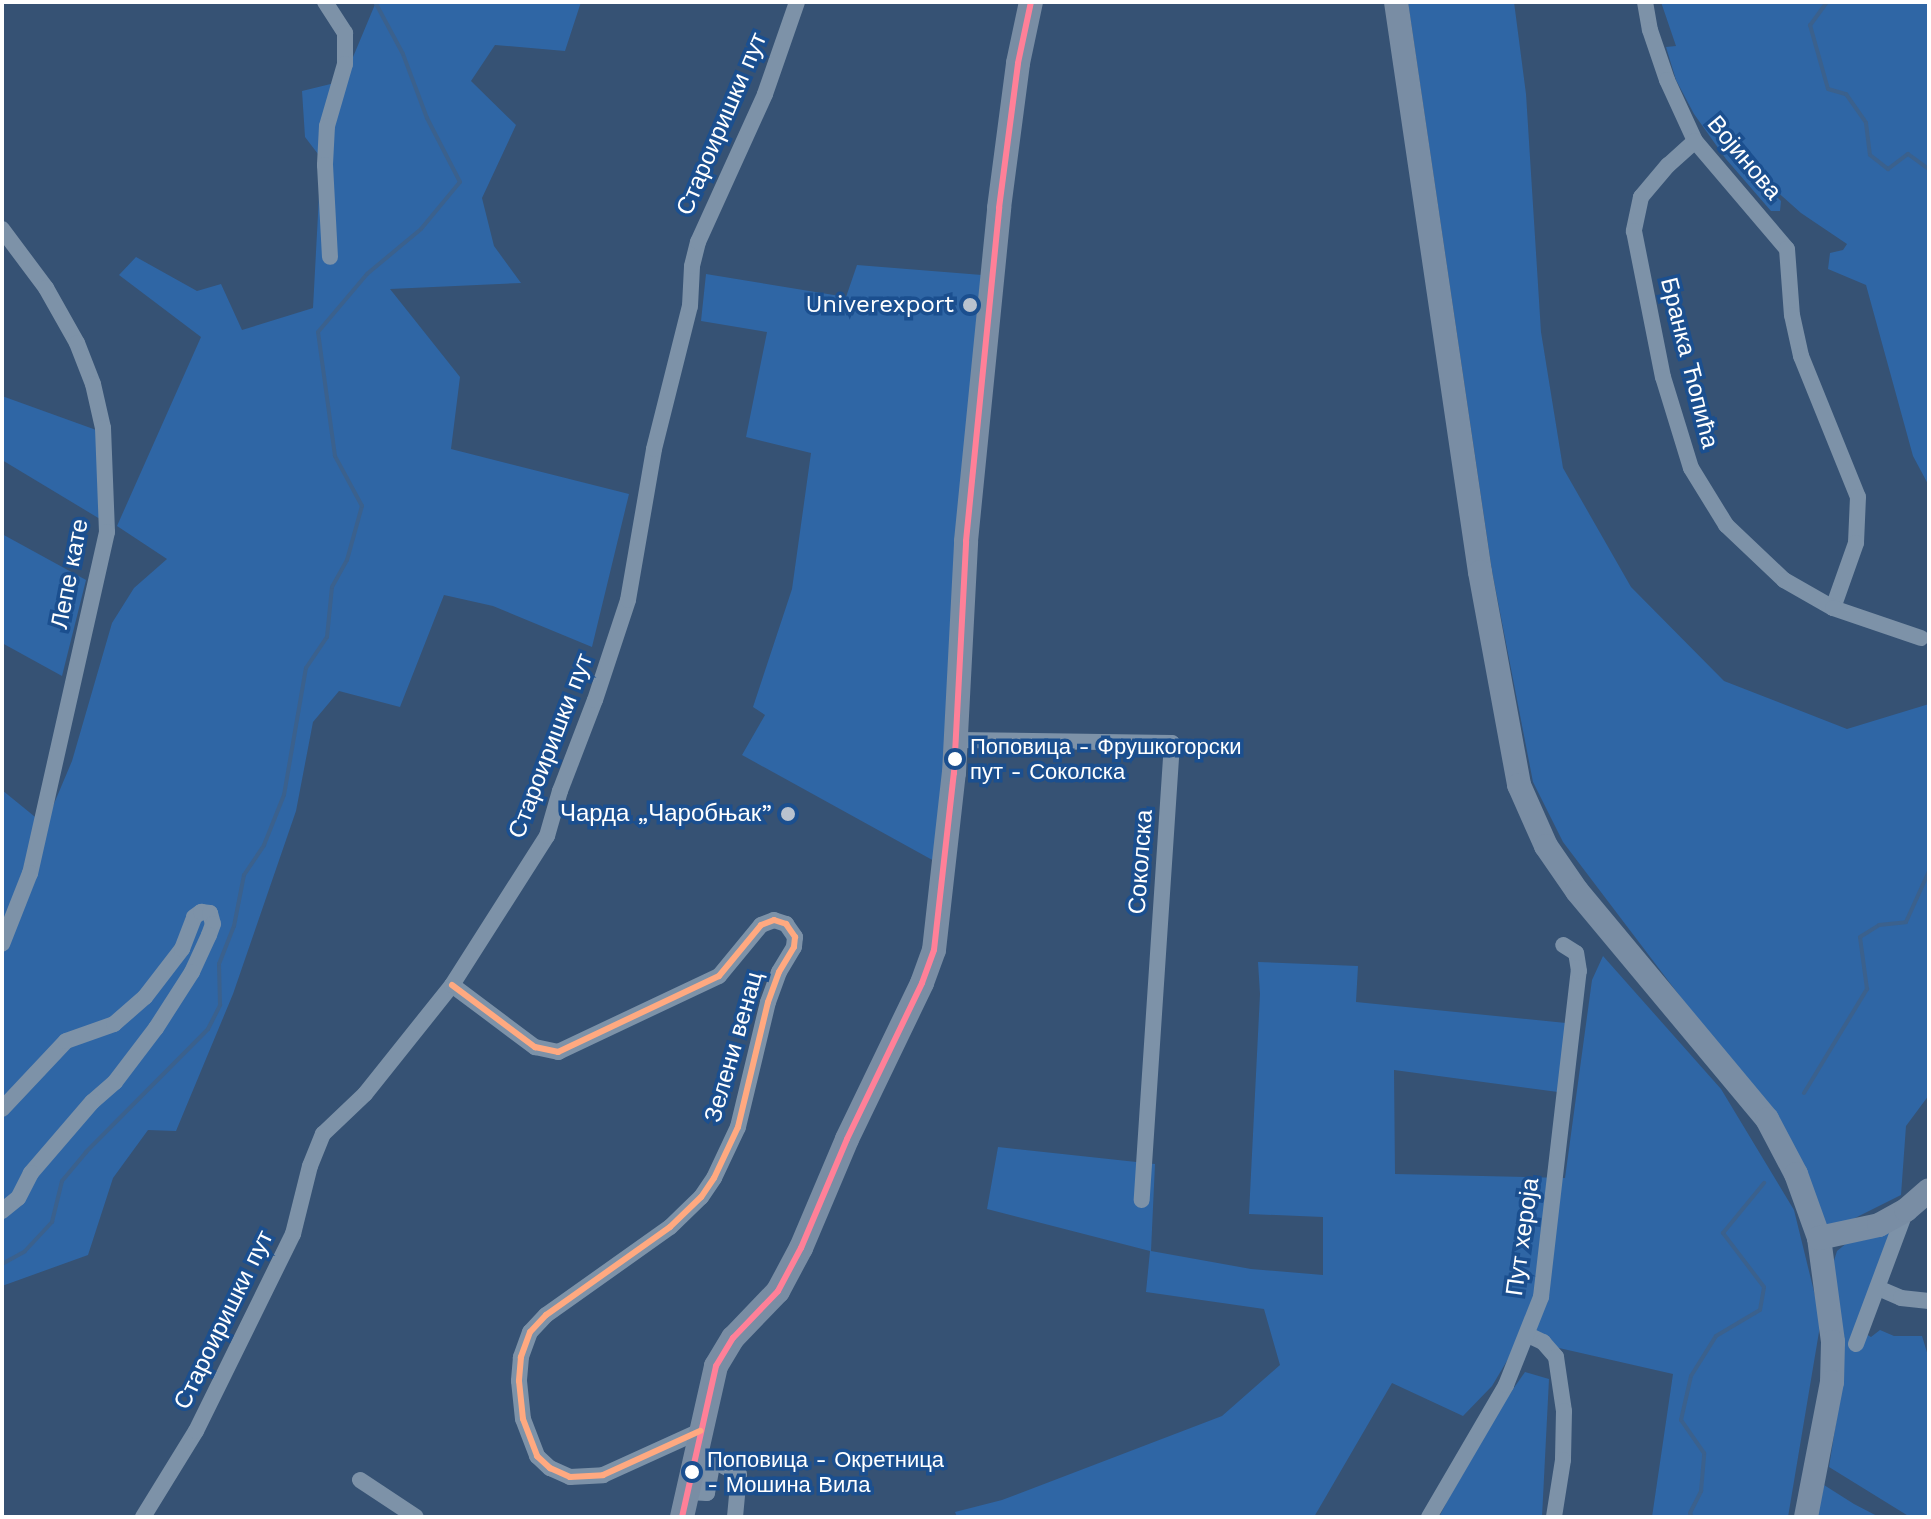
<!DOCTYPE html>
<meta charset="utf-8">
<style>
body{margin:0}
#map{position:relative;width:1931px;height:1519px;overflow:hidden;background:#365274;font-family:"Work Sans",sans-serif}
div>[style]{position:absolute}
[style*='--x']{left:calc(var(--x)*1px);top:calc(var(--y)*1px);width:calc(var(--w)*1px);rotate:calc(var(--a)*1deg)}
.green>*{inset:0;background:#2f66a5}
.stream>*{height:4px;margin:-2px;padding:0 2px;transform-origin:2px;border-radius:2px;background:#3b618d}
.street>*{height:16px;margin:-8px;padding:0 8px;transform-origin:8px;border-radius:8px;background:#7d92a8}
.secondary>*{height:24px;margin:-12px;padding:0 12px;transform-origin:12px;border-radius:12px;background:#798da4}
.bus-1>*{height:6px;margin:-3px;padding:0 3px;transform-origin:3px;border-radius:3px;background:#ff8098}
.bus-2>*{height:6px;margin:-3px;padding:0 3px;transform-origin:3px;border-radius:3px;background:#ffa980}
.dots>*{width:22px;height:22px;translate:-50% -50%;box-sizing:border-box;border:4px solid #1b4f8f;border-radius:50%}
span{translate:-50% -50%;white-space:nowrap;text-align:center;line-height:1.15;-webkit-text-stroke:7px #1b4f8f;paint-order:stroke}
.bus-label{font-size:22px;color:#fff}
.left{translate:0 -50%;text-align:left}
.street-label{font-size:24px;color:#fff}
.poi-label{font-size:24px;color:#fff}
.right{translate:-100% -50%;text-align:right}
.frame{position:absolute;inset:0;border:4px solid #fff;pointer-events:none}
</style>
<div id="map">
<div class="green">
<div style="clip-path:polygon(376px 2px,581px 2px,565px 51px,495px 45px,471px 81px,516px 125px,482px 198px,494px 246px,521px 283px,390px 289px,460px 377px,451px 449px,629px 494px,592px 647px,493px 606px,444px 595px,400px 707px,339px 691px,313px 722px,296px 811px,233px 994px,176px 1131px,148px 1130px,113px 1178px,88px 1255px,2px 1286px,2px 790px,45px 825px,72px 761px,112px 623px,134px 588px,167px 559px,117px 526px,201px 337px,119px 275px,136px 257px,197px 291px,221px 284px,242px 330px,313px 308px,321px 158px,305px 137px,302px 91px,343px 81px)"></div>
<div style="clip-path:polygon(1408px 2px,1514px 2px,1526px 94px,1541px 332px,1563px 468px,1631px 587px,1724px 681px,1847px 729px,1929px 704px,1929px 1095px,1906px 1126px,1901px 1195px,1845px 1223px,1827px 1227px,1679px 995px,1563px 842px,1533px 782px,1492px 571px)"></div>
<div style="clip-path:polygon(1661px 2px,1929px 2px,1929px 486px,1913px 456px,1866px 285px,1828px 269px,1830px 253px,1843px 250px,1847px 244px,1801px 213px,1765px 181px,1765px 185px,1781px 201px,1780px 211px,1771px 211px,1726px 159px,1694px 114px,1676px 80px,1666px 47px,1676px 46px)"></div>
<div style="clip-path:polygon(857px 265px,982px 275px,936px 862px,742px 755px,765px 715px,753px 707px,792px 589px,811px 453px,746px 437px,767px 332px,701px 321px,706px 274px,846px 297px)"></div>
<div style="clip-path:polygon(2px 396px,99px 431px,100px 519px,2px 460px)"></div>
<div style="clip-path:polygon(2px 534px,86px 580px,62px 676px,2px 643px)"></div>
<div style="clip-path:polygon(1603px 956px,1721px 1089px,1794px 1210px,1821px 1320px,1788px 1517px,1652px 1517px,1673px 1374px,1520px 1339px,1492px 1386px,1463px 1416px,1392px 1383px,1314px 1517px,957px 1517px,955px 1512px,1002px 1500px,1222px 1416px,1280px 1365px,1264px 1309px,1146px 1292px,1150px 1251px,987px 1209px,998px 1147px,1155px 1164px,1151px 1251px,1251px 1269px,1323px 1275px,1323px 1217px,1249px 1214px,1260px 994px,1258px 962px,1358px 966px,1356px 1002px,1566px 1023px,1558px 1092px,1394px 1070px,1395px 1174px,1565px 1178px,1592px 980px)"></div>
<div style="clip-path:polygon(1892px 1232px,1859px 1330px,1871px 1337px,1880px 1330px,1894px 1336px,1922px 1336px,1929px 1359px,1929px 1517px,1910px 1517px,1829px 1467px,1842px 1384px,1832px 1267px,1837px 1251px,1848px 1242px)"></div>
<div style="clip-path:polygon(1525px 1372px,1549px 1379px,1542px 1517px,1439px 1517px,1483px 1432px)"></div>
<div style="clip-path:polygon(1824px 1485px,1854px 1504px,1879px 1517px,1817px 1517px)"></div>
</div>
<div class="stream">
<div style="--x:1827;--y:2;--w:29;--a:126"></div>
<div style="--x:1810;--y:25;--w:66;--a:74.3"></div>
<div style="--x:1828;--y:89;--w:19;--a:16"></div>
<div style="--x:1846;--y:94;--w:35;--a:55"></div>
<div style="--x:1866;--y:123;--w:32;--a:83"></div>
<div style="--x:1870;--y:155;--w:23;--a:38"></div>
<div style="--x:1888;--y:169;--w:25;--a:-37"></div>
<div style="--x:1908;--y:154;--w:26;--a:36"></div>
<div style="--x:1804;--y:1093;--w:122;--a:-58.8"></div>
<div style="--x:1867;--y:989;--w:52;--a:-97.7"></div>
<div style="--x:1860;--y:937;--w:22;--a:-32"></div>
<div style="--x:1879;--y:925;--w:27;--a:-6"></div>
<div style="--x:1906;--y:922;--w:56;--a:-65.7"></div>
<div style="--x:2;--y:1264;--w:26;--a:-29"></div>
<div style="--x:25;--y:1251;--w:40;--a:-47"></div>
<div style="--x:52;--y:1222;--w:42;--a:-76.3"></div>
<div style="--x:62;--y:1181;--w:38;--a:-50"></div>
<div style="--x:86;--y:1152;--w:173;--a:-45.2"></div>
<div style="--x:208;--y:1029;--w:27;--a:-63"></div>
<div style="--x:220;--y:1005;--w:41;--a:-91.4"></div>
<div style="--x:219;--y:964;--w:41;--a:-68.5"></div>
<div style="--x:234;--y:926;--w:52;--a:-78.9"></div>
<div style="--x:244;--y:875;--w:36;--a:-56"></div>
<div style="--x:264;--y:845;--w:54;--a:-68.2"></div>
<div style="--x:284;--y:795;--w:129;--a:-80.2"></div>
<div style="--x:306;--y:668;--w:37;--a:-56"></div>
<div style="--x:327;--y:637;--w:50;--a:-84.3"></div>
<div style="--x:332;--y:587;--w:31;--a:-61"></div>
<div style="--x:347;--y:560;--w:56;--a:-74.5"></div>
<div style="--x:362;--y:506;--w:57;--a:-118.4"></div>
<div style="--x:335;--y:456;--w:125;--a:-97.8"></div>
<div style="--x:318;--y:332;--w:76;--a:-49.8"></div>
<div style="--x:367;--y:274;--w:70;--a:-39.8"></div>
<div style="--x:421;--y:229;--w:61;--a:-50.3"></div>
<div style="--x:460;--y:182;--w:72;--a:-117.3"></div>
<div style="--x:427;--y:118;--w:68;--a:-110.6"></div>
<div style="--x:403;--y:54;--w:59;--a:-118.3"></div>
<div style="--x:1692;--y:1517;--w:4;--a:-117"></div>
<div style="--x:1690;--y:1513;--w:25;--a:-63"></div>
<div style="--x:1701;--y:1491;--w:38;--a:-85"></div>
<div style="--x:1704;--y:1453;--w:40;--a:-124.9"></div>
<div style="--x:1681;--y:1420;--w:45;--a:-77.2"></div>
<div style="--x:1691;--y:1376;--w:47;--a:-58"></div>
<div style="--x:1716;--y:1336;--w:51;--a:-30.6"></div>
<div style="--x:1760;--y:1310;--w:23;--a:-80"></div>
<div style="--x:1764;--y:1287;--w:68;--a:-127.2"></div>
<div style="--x:1723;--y:1233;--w:65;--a:-50.6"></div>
</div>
<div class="street">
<div style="--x:325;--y:2;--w:37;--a:57"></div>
<div style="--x:345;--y:33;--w:31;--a:90"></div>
<div style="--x:345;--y:64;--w:65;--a:106.2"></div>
<div style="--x:327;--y:126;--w:39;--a:93"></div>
<div style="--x:325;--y:165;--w:92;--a:86.9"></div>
<div style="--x:1645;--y:2;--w:28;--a:80"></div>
<div style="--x:1650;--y:30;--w:53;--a:71.2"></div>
<div style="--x:1667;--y:80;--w:67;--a:65.3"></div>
<div style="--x:1695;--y:141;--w:142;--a:49.6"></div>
<div style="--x:1787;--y:249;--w:66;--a:85.7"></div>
<div style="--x:1792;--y:315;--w:42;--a:77.6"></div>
<div style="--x:1801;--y:356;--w:152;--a:68"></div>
<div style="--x:1858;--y:497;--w:46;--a:92.5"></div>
<div style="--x:1856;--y:543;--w:69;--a:109.5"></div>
<div style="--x:1695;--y:141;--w:36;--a:138"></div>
<div style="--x:1668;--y:165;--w:42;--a:130.2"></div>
<div style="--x:1641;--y:197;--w:35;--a:102"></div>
<div style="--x:1634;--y:231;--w:149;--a:78.8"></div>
<div style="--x:1663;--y:377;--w:95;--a:72.9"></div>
<div style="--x:1691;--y:468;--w:67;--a:58.4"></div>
<div style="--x:1726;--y:525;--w:80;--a:43.5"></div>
<div style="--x:1784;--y:580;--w:56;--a:29.7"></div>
<div style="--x:1833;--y:608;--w:93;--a:18.8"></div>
<div style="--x:2;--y:229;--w:74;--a:53.3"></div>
<div style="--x:46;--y:288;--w:63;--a:60.6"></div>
<div style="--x:77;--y:343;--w:44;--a:68.7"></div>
<div style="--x:93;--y:384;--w:45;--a:77.2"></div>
<div style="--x:103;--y:428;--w:104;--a:87.8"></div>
<div style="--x:107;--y:532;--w:350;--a:102.7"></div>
<div style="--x:30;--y:873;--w:76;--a:111.5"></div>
<div style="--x:956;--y:740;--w:216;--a:0.8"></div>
<div style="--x:1172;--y:743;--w:458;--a:93.8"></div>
<div style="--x:452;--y:985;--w:104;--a:36.8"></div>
<div style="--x:535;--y:1047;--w:24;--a:12"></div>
<div style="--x:558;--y:1052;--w:178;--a:-25.3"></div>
<div style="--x:719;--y:976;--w:66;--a:-50.5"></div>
<div style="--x:761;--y:925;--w:14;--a:-21"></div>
<div style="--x:774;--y:920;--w:13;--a:18"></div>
<div style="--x:786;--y:924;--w:16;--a:55"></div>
<div style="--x:795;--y:937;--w:10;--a:96"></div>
<div style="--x:794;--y:947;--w:29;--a:121"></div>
<div style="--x:779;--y:972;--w:32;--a:110"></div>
<div style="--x:768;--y:1002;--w:129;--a:103.5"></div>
<div style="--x:738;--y:1127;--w:56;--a:115.2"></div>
<div style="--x:714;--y:1178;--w:23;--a:124"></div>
<div style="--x:701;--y:1197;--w:43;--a:135.9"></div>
<div style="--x:670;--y:1227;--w:152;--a:144.6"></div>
<div style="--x:546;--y:1315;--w:23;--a:133"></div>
<div style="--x:530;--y:1332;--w:27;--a:110"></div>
<div style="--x:521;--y:1357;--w:24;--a:95"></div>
<div style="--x:519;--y:1381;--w:38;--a:84"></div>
<div style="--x:523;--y:1419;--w:40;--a:69"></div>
<div style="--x:537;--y:1456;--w:18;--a:43"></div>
<div style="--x:550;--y:1468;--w:22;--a:24"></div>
<div style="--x:570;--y:1477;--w:33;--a:-3"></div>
<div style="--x:603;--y:1475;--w:107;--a:-24.4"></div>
<div style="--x:2;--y:1109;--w:93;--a:-46.7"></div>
<div style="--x:66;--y:1041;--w:51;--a:-19.5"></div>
<div style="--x:114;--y:1024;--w:41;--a:-41.1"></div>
<div style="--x:145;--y:997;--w:61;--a:-52.4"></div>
<div style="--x:182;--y:949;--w:34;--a:-69"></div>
<div style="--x:194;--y:917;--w:9;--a:-36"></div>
<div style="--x:201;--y:912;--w:9;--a:6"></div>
<div style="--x:210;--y:913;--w:11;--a:75"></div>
<div style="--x:213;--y:924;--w:12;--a:110"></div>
<div style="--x:209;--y:935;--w:41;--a:114.7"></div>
<div style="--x:192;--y:972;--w:67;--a:122.7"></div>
<div style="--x:156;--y:1028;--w:68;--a:127.2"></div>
<div style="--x:115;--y:1082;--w:30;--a:139"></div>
<div style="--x:92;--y:1102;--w:94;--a:130.7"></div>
<div style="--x:31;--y:1173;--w:28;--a:117"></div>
<div style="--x:18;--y:1198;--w:21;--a:141"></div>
<div style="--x:1878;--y:1288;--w:25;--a:23"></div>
<div style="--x:1901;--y:1298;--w:28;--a:6"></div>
<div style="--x:1528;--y:1335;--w:17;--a:25"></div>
<div style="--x:1543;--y:1342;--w:20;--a:49"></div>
<div style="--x:1556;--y:1357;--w:55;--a:81.6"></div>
<div style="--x:1564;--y:1411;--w:49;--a:91.2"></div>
<div style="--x:1563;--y:1460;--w:58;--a:99"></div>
<div style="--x:1856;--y:1344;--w:143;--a:-69.5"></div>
<div style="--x:696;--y:1452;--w:48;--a:27.1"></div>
<div style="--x:739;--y:1474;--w:43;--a:95.3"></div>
<div style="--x:360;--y:1480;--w:67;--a:33.5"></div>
<div style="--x:687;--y:1492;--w:20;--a:3"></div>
<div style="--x:707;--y:1493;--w:34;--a:-80"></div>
<div style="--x:143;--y:1517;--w:101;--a:-58.4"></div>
<div style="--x:196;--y:1431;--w:220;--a:-63.8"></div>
<div style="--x:293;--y:1234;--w:70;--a:-76"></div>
<div style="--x:310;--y:1166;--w:35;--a:-68"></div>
<div style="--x:323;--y:1134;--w:58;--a:-43.6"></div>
<div style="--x:365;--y:1094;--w:139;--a:-51.4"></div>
<div style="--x:452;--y:985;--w:177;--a:-57.5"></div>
<div style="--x:547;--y:836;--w:47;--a:-73.9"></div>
<div style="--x:560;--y:791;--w:97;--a:-69"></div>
<div style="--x:595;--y:700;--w:105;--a:-71.7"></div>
<div style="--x:628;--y:600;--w:153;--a:-80.2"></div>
<div style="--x:654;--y:449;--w:147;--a:-75.9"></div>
<div style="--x:690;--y:306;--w:40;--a:-87.1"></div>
<div style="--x:692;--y:266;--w:25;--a:-76"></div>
<div style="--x:698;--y:242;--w:162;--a:-65.6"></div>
<div style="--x:765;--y:94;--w:97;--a:-70.8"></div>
<div style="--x:1429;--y:1517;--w:153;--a:-59.7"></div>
<div style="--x:1506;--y:1385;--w:95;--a:-68.3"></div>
<div style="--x:1541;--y:1297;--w:328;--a:-83.4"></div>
<div style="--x:1579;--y:971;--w:18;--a:-99"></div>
<div style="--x:1576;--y:953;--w:15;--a:-148"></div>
</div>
<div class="secondary">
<div style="--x:1396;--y:2;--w:576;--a:81.62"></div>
<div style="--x:1480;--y:572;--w:217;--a:79.6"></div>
<div style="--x:1519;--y:785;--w:67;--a:66.1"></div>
<div style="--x:1546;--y:846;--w:55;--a:55.4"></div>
<div style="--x:1577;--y:891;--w:297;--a:50.2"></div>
<div style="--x:1767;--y:1119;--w:62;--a:62.2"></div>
<div style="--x:1796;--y:1174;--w:68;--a:70.2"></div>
<div style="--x:1819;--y:1238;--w:105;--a:82.3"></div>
<div style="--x:1833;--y:1342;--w:40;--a:91.4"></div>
<div style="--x:1832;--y:1382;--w:137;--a:100.9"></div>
<div style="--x:1819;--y:1238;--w:61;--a:-12.2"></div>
<div style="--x:1879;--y:1225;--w:31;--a:-29"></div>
<div style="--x:1906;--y:1210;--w:30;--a:-41"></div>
<div style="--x:682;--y:1517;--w:155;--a:-77.3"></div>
<div style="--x:716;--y:1366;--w:33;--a:-59"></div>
<div style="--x:733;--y:1338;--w:65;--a:-46.2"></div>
<div style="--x:778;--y:1291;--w:49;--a:-61.9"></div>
<div style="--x:801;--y:1248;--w:118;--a:-67.1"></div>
<div style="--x:847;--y:1139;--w:173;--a:-64.3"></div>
<div style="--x:922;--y:983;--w:35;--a:-70"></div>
<div style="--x:934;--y:950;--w:178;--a:-83.6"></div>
<div style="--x:954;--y:773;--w:232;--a:-87"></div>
<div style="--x:966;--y:541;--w:335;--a:-84.3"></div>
<div style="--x:999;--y:208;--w:146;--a:-82.5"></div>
<div style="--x:1018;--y:63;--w:62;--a:-78"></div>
</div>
<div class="bus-1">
<div style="--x:682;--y:1517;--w:155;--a:-77.3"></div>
<div style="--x:716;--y:1366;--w:33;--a:-59"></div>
<div style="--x:733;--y:1338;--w:65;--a:-46.2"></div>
<div style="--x:778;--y:1291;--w:49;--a:-61.9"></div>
<div style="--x:801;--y:1248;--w:118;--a:-67.1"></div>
<div style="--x:847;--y:1139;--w:173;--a:-64.3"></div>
<div style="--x:922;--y:983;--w:35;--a:-70"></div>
<div style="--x:934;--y:950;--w:178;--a:-83.6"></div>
<div style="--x:954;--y:773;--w:232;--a:-87"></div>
<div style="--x:966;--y:541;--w:335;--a:-84.3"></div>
<div style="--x:999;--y:208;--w:146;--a:-82.5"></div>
<div style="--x:1018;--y:63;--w:62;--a:-78"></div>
</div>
<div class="bus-2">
<div style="--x:452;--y:985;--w:104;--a:36.8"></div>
<div style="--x:535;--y:1047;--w:24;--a:12"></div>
<div style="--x:558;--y:1052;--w:178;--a:-25.3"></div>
<div style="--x:719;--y:976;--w:66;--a:-50.5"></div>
<div style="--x:761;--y:925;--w:14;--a:-21"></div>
<div style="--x:774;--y:920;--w:13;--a:18"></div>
<div style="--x:786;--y:924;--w:16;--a:55"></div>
<div style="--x:795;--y:937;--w:10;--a:96"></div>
<div style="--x:794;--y:947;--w:29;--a:121"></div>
<div style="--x:779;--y:972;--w:32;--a:110"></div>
<div style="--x:768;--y:1002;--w:129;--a:103.5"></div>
<div style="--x:738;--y:1127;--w:56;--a:115.2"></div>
<div style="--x:714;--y:1178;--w:23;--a:124"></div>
<div style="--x:701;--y:1197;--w:43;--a:135.9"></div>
<div style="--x:670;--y:1227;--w:152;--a:144.6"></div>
<div style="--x:546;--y:1315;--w:23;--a:133"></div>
<div style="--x:530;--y:1332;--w:27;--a:110"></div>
<div style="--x:521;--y:1357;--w:24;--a:95"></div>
<div style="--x:519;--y:1381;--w:38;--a:84"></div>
<div style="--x:523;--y:1419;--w:40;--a:69"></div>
<div style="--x:537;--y:1456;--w:18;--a:43"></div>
<div style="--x:550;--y:1468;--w:22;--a:24"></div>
<div style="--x:570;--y:1477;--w:33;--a:-3"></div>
<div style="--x:603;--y:1475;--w:107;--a:-24.4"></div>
</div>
<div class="dots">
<div style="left:970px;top:305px;background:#b9c2ce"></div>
<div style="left:955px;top:759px;background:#fff"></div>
<div style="left:788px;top:814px;background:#b9c2ce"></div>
<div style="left:692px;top:1472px;background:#fff"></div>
</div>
<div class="bus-label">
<span class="left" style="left:970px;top:759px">Поповица - Фрушкогорски<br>пут - Соколска</span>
<span class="left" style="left:707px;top:1472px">Поповица - Окретница<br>- Мошина Вила</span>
</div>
<div class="street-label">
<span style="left:722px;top:124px;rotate:-67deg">Староиришки пут</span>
<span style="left:1744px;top:158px;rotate:50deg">Војинова</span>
<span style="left:1689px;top:363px;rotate:76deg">Бранка Ћопића</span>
<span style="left:70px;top:574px;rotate:-79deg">Лепе кате</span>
<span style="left:551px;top:746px;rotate:-69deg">Староиришки пут</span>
<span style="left:1141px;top:862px;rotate:-86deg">Соколска</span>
<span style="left:734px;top:1047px;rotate:-74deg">Зелени венац</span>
<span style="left:1523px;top:1237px;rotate:-82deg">Пут хероја</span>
<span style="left:224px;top:1320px;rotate:-64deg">Староиришки пут</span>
</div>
<div class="poi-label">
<span class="right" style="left:954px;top:305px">Univerexport</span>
<span class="right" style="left:772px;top:814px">Чарда „Чаробњак”</span>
</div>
<div class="frame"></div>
</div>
